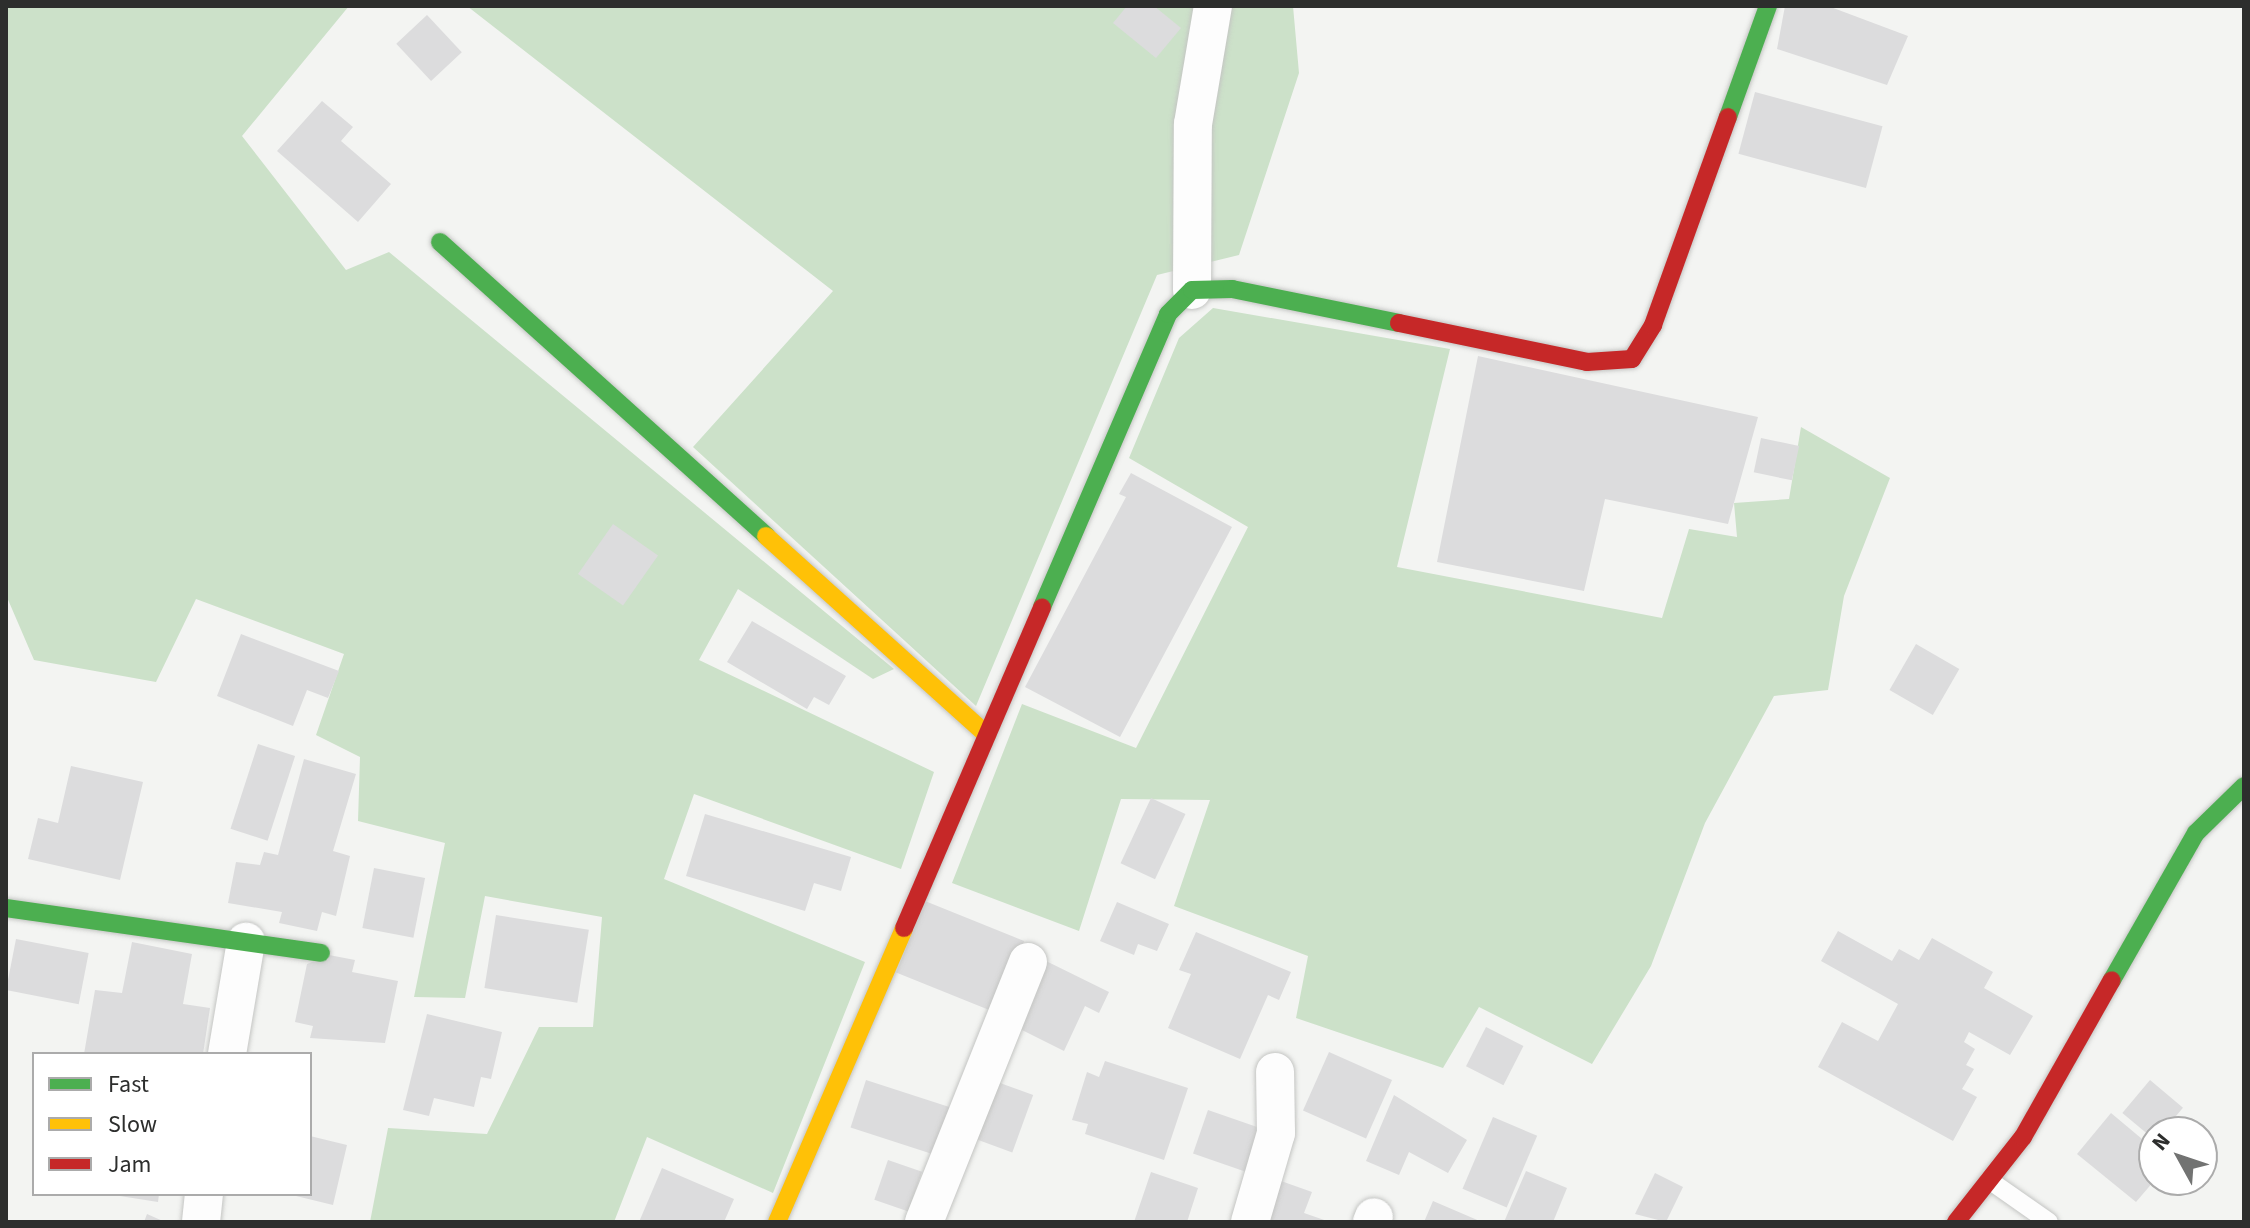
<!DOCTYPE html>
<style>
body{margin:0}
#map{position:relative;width:2250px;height:1228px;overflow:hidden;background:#f3f4f2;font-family:"Source Sans 3",sans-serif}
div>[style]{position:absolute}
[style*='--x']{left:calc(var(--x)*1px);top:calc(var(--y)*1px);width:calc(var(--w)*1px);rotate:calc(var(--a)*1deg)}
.green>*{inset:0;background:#cce1c9}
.building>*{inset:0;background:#dcdcdd;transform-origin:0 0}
.roads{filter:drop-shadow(0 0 2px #c4c5c3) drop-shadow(0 0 2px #c4c5c3)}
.lane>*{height:18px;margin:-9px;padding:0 9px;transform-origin:9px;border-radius:9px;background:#fdfdfd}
.street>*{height:38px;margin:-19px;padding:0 19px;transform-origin:19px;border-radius:19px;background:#fdfdfd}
.fast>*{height:18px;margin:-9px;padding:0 9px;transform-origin:9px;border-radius:9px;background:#4caf50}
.slow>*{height:18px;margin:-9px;padding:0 9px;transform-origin:9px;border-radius:9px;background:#ffc107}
.jam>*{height:18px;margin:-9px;padding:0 9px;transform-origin:9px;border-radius:9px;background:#c62828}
span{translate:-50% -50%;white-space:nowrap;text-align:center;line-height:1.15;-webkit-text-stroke:7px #fff;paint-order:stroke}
.frame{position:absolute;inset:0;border:8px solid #2d2e2d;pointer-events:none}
.legend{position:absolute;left:32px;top:1052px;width:280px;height:144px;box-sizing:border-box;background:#fff;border:2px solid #ababab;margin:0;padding:10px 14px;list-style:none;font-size:24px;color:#2d2e2d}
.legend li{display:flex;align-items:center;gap:16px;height:40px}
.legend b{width:40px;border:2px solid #ababab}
.north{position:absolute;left:2138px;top:1116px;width:80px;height:80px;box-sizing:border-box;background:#fff;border:2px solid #ababab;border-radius:50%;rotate:310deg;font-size:22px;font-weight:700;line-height:32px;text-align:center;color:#2d2e2d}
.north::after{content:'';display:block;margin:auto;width:28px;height:36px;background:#727372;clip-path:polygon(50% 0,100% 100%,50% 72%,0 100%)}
</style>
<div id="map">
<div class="green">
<div style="clip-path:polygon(6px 6px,349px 6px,242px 136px,346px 270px,389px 252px,894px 669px,873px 679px,738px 589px,699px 660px,934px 772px,901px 869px,694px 794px,664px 879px,865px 962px,773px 1193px,647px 1137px,614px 1222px,370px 1222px,388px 1128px,487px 1134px,539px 1027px,593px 1027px,602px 917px,485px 896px,465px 998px,414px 997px,445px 843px,358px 821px,360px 757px,316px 735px,344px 654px,196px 599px,156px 682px,34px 660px,6px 595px)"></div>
<div style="clip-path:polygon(467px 6px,1293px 6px,1299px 73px,1239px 255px,1157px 275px,976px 706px,693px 447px,833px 291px)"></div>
<div style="clip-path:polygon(1213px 308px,1450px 349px,1397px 567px,1662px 618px,1689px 529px,1737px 537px,1734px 503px,1789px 499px,1801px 427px,1890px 478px,1844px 596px,1828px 690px,1774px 696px,1705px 823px,1651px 966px,1592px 1064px,1479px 1007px,1443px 1068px,1296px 1018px,1308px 956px,1174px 906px,1210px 800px,1121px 799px,1079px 931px,952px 883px,1022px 704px,1136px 748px,1248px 527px,1129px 458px,1179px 338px)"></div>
</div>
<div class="building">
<div style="clip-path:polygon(1127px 6px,1154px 6px,1181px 28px,1156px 58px,1113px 23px)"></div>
<div style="clip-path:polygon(1785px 6px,1828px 6px,1908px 36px,1887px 85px,1777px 49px)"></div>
<div style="left:427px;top:15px;width:51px;height:42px;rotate:47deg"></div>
<div style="left:1755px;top:92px;width:132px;height:64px;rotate:15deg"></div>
<div style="clip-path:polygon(322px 101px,353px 127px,341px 141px,391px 184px,358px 222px,277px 151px)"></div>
<div style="clip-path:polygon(1478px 356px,1758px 417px,1728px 524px,1605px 499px,1584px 591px,1437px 562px)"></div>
<div style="left:1761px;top:438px;width:39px;height:35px;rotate:12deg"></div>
<div style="clip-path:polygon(1131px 473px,1232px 527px,1120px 737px,1025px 687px,1126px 497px,1119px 494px)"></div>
<div style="left:613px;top:524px;width:55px;height:61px;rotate:35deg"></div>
<div style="clip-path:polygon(752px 621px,846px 676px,829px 705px,814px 697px,807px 709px,727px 662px)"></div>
<div style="clip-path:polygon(241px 634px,339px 671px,328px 698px,307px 690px,293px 726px,217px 696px)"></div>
<div style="left:1916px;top:644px;width:50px;height:53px;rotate:30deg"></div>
<div style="left:258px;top:744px;width:39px;height:89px;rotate:18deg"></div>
<div style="clip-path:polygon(304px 759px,356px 774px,333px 851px,350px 856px,336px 916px,322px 912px,317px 931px,279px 923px,282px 912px,228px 903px,236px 862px,260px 865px,264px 852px,278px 855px)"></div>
<div style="clip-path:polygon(71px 766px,143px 782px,120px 880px,28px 859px,38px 818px,58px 823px)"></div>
<div style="left:1151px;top:798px;width:38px;height:72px;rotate:25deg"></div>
<div style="clip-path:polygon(705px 814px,851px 857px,841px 891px,814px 883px,805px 911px,686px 876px)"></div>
<div style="left:374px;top:868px;width:52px;height:61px;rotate:11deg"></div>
<div style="left:925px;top:901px;width:107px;height:77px;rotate:22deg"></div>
<div style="clip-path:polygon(1117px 902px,1169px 924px,1157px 951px,1138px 944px,1134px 955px,1100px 941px)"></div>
<div style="left:496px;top:915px;width:94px;height:74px;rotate:9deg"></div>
<div style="clip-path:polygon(1838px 931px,1892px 961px,1899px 949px,1919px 960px,1932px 938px,1993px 972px,1984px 988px,2033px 1016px,2010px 1055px,1969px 1032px,1964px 1042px,1975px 1049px,1966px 1065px,1974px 1069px,1962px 1089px,1977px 1097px,1953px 1141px,1818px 1067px,1842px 1022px,1878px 1041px,1898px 1004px,1821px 961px)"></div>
<div style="clip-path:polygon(1196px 932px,1291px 972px,1279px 1000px,1268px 995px,1240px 1059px,1168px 1028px,1191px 974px,1179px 970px)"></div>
<div style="left:16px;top:939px;width:74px;height:52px;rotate:11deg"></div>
<div style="clip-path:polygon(132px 942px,192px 954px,183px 1004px,210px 1008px,203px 1054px,84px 1054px,95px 990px,122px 993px)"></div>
<div style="clip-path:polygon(329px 955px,355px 960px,352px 972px,398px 981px,385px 1043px,310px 1038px,313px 1026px,295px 1022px,307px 964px)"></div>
<div style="clip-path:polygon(1042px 959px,1109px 992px,1099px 1013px,1085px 1006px,1064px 1051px,1010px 1024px)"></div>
<div style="clip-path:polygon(427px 1014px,502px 1032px,491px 1079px,481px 1077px,474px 1107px,434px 1098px,429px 1116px,403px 1110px)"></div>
<div style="left:1486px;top:1027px;width:42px;height:44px;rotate:27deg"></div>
<div style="left:1329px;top:1052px;width:69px;height:64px;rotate:24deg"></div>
<div style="clip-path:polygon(1105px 1061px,1188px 1088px,1164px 1160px,1085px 1134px,1088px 1124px,1072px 1120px,1087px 1072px,1099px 1077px)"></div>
<div style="left:989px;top:1079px;width:47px;height:61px;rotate:20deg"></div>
<div style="left:866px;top:1080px;width:90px;height:50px;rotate:18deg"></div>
<div style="left:2150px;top:1080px;width:43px;height:43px;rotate:40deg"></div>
<div style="clip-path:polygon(1394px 1095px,1467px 1140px,1448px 1173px,1409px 1152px,1399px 1175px,1366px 1161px)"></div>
<div style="left:1208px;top:1110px;width:58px;height:46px;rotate:19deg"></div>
<div style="clip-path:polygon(2111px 1113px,2154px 1149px,2154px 1181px,2136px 1202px,2077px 1154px)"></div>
<div style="left:1493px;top:1117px;width:48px;height:78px;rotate:23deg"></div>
<div style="clip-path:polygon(310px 1136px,347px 1145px,333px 1205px,292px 1195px,310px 1194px)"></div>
<div style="left:888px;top:1160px;width:36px;height:42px;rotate:19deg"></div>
<div style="clip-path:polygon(662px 1168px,734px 1199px,724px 1222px,639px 1222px)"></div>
<div style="clip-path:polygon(1526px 1171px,1567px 1188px,1553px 1222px,1504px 1222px)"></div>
<div style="clip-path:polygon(1151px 1172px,1198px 1188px,1187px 1222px,1134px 1222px)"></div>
<div style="clip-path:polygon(1655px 1173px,1683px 1187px,1666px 1222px,1635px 1214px)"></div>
<div style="clip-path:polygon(1281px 1181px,1312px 1192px,1304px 1213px,1330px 1222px,1267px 1222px)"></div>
<div style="clip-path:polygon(107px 1194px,159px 1194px,158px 1202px)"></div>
<div style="clip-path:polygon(1433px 1201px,1482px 1222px,1424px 1222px)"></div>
<div style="clip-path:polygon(147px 1214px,165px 1222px,144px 1222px)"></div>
</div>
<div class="roads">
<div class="lane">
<div style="--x:1989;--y:1180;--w:73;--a:35"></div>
</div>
<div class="street">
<div style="--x:1192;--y:290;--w:166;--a:-89.7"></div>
<div style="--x:1193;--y:124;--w:120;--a:-80.4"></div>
<div style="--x:227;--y:1054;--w:114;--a:-80.4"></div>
<div style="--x:201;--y:1222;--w:28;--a:-84"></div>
<div style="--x:924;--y:1222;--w:280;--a:-68.2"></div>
<div style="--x:1250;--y:1222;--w:93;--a:-73.7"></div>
<div style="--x:1276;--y:1133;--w:61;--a:-90.9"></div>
<div style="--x:1372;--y:1222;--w:5;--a:-68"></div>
</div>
<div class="fast">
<div style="--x:1728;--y:117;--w:118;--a:-70.2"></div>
<div style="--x:440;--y:242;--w:439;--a:42"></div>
<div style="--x:1042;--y:607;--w:319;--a:-66.7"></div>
<div style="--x:1168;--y:314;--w:34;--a:-45"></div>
<div style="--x:1192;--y:290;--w:40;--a:-1.4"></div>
<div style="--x:1232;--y:289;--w:170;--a:11.5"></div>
<div style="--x:6;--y:908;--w:318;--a:8.1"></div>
<div style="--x:2112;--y:980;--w:169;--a:-60.3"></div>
<div style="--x:2196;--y:833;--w:67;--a:-44.4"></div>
</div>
<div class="slow">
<div style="--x:766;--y:536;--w:297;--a:42"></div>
<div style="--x:777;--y:1222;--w:320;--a:-66.6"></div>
</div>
<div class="jam">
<div style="--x:1399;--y:323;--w:192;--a:11.7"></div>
<div style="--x:1587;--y:362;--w:45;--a:-3.8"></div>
<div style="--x:1632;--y:359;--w:40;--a:-58"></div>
<div style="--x:1653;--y:325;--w:221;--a:-70.2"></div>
<div style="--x:904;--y:928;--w:349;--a:-66.7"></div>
<div style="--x:1956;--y:1222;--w:108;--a:-51.8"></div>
<div style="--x:2023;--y:1137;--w:180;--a:-60.5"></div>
</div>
</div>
<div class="frame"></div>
<ul class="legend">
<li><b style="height:10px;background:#4caf50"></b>Fast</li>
<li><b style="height:10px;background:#ffc107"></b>Slow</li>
<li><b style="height:10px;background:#c62828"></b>Jam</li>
</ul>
<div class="north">N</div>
</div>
